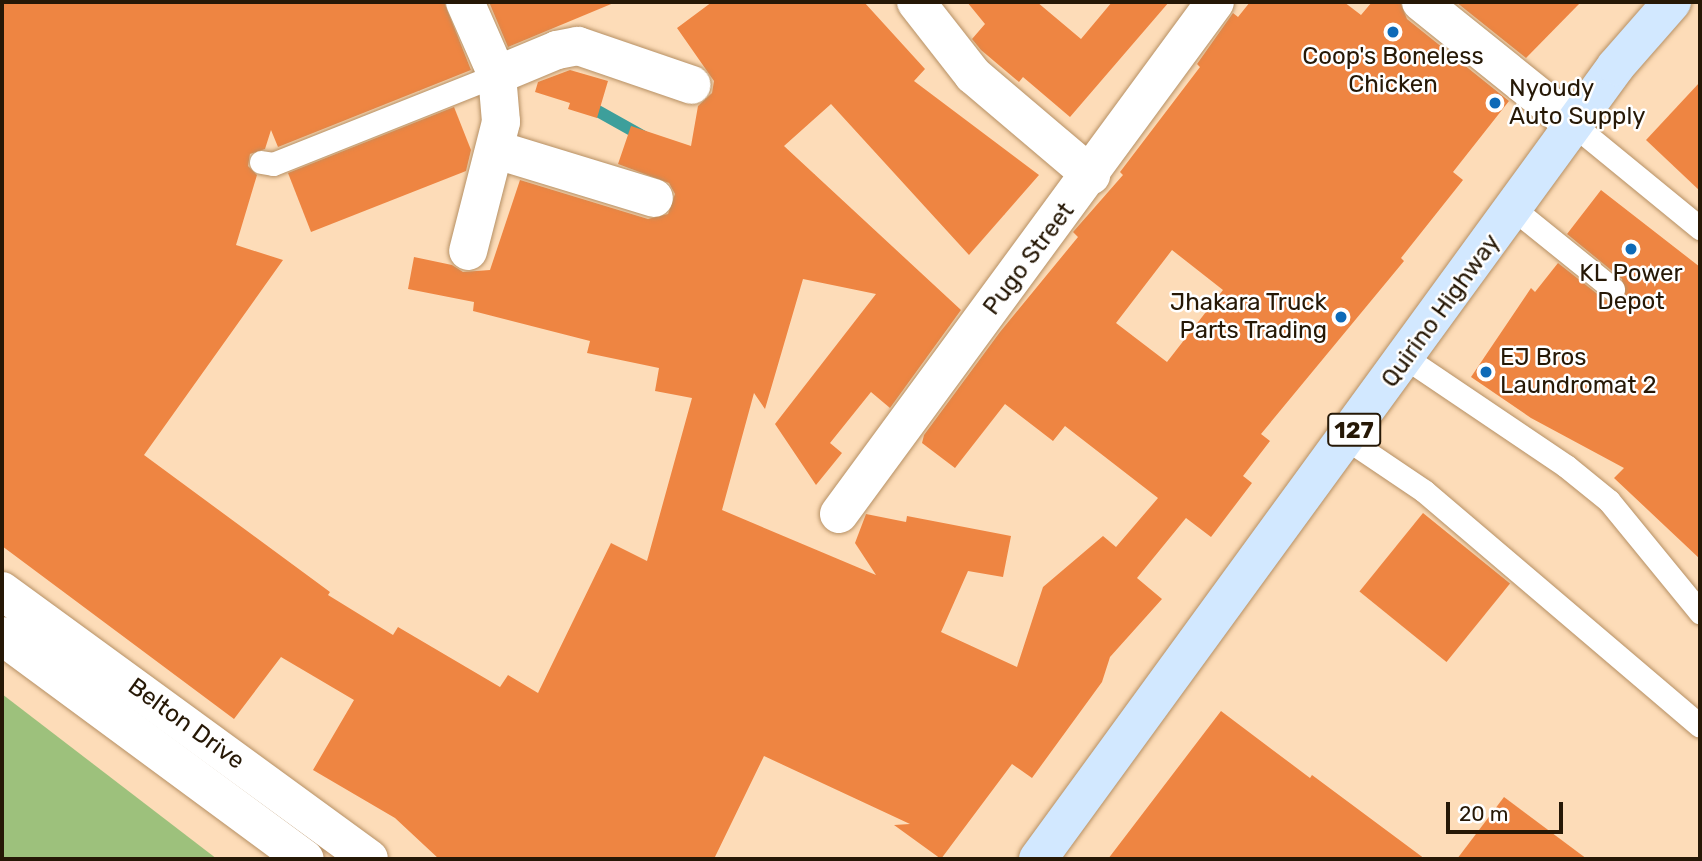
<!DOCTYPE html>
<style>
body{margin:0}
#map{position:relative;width:1702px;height:861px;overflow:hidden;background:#fddcb8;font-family:Rubik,sans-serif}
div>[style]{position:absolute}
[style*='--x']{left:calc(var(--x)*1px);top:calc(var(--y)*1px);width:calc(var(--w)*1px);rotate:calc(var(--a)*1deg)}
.green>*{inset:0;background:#9dc17c}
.stream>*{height:12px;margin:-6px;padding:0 6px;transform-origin:6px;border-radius:6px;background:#3d9f9b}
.building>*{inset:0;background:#ee8542;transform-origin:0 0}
.roads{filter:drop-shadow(0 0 2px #b69064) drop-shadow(0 0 2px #b69064)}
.lane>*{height:23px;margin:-11.5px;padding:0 11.5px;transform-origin:11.5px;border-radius:11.5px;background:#fff}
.street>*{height:38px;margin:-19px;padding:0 19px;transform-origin:19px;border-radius:19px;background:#fff}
.secondary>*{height:38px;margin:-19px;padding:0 19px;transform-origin:19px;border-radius:19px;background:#fff}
.primary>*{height:38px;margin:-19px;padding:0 19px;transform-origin:19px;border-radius:19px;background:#d2e8ff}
.dots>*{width:19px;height:19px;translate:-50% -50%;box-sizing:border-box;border:4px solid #fff;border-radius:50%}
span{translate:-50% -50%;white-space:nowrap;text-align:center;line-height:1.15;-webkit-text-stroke:5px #fff;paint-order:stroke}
.shield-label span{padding:2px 5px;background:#fff;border:2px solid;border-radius:5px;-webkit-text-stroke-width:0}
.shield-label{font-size:23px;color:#261806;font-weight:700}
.poi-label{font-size:24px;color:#261806}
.left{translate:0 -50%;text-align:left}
.right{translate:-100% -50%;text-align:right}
.street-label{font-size:24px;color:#261806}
.frame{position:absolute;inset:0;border:4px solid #261806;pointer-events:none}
.scale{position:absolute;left:1446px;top:802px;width:117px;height:32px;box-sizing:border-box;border:4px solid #261806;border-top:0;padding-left:9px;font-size:21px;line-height:24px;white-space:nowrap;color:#261806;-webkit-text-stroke:5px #fff;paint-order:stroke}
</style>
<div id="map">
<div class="green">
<div style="clip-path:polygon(2px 694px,217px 859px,2px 859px)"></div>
</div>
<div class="stream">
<div style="--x:587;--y:105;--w:65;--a:29.3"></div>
</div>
<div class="building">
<div style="clip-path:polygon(evenodd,2px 2px,444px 2px,471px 70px,278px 147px,271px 130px,265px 149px,250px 154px,248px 166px,257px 175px,236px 245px,283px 260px,144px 455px,330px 592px,328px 595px,393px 635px,398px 627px,500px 687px,508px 675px,538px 693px,611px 543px,647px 561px,692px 398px,655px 391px,659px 368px,587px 353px,590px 341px,473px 311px,474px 302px,408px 289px,414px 257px,452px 265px,463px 272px,490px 270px,520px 180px,648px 219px,668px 214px,675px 194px,669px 183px,618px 164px,631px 126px,691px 146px,698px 106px,712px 93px,714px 81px,677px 28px,712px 2px,864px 2px,925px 69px,914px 81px,1039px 175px,969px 255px,831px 104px,784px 146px,961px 310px,890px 408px,871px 392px,830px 443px,842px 453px,816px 485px,775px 424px,876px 294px,803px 279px,765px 409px,754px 393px,722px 510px,876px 575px,855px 543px,866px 514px,906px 522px,907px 516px,1011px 536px,1003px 577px,968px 571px,941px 632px,1017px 667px,1043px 587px,1103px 536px,1116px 547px,1158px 498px,1065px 426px,1053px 441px,1005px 404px,955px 468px,922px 443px,924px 435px,1000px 332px,1078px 237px,1073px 232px,1123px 175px,1120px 172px,1200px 67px,1197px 64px,1233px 13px,1238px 17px,1250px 2px,1344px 2px,1361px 15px,1372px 2px,1400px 2px,1407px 19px,1509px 101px,1453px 172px,1463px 180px,1401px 258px,1404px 261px,1261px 434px,1270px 441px,1243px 476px,1252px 483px,1211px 537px,1186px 518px,1137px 578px,1162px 599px,1110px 657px,1102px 682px,1032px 778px,1012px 764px,941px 859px,894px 825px,910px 824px,764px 756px,714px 859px,439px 859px,395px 818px,313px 770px,354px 700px,281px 657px,234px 719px,2px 546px,2px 2px,1172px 250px,1223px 290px,1167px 362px,1116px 323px,1172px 250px)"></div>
<div style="clip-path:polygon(489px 2px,616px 2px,508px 47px)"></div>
<div style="clip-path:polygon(967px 2px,1037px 2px,1081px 39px,1112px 2px,1169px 2px,1070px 117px,1023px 77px,1019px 82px,981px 50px,972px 39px,985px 24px)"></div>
<div style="clip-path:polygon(1456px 2px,1581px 2px,1526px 58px)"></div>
<div style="clip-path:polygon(570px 70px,608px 81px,597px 118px,568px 109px,570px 103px,535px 92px,538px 82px)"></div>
<div style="clip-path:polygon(1700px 82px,1700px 191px,1646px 140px)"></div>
<div style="clip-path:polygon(454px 107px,471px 150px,466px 171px,311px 232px,288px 173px)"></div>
<div style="clip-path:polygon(1601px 190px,1700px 267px,1700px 559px,1614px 478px,1624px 468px,1531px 418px,1471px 377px,1531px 288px,1535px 292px,1558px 263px,1605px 300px,1617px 302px,1624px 297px,1622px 279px,1567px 234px)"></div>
<div style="left:1423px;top:513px;width:112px;height:101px;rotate:39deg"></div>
<div style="clip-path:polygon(1221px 711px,1310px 778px,1312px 775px,1425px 859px,1108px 859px)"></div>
<div style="clip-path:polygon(1504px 797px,1587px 859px,1457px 859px)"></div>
</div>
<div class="roads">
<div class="lane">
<div style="--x:1574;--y:125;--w:163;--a:39.3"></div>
<div style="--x:261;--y:162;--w:12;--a:9"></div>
<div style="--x:273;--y:164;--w:241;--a:-21.7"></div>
<div style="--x:1515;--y:210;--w:126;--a:38.9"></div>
<div style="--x:1406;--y:358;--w:193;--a:34"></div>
<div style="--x:1566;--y:466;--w:55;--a:39.1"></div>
<div style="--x:1609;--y:501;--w:144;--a:50.7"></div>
<div style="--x:1347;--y:439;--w:93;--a:34"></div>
<div style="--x:1424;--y:491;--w:362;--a:40.4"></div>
</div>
<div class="street">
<div style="--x:465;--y:2;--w:80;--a:66.3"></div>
<div style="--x:497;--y:75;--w:47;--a:85.1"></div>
<div style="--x:501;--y:122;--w:133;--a:104.3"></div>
<div style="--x:916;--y:2;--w:93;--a:52"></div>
<div style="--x:973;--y:75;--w:155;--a:40.3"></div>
<div style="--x:497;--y:75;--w:65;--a:-22.6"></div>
<div style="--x:557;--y:50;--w:21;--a:-11"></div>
<div style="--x:578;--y:46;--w:120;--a:18.9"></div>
<div style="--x:497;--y:150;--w:164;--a:17"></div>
<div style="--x:839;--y:514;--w:635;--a:-53.71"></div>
<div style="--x:2;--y:591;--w:454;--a:36.1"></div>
<div style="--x:2;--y:636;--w:376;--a:36.4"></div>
</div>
<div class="secondary">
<div style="--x:1421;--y:2;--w:196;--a:38.8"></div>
</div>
<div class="primary">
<div style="--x:1038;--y:859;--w:981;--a:-53.91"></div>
<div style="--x:1616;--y:66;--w:85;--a:-48.8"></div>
</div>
</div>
<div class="dots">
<div style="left:1393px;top:32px;background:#0e6ab7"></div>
<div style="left:1495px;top:103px;background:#0e6ab7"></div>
<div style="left:1631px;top:249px;background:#0e6ab7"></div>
<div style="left:1341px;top:317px;background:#0e6ab7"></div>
<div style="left:1486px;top:372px;background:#0e6ab7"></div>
</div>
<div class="shield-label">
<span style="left:1354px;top:430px">127</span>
</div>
<div class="poi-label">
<span style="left:1393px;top:71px">Coop's Boneless<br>Chicken</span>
<span class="left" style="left:1509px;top:103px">Nyoudy<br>Auto Supply</span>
<span style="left:1631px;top:288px">KL Power<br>Depot</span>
<span class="right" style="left:1327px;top:317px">Jhakara Truck<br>Parts Trading</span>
<span class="left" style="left:1500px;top:372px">EJ Bros<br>Laundromat 2</span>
</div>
<div class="street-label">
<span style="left:1029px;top:259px;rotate:-53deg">Pugo Street</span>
<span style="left:1441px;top:311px;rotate:-54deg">Quirino Highway</span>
<span style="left:186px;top:724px;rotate:36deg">Belton Drive</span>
</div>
<div class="frame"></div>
<div class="scale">20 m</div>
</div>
